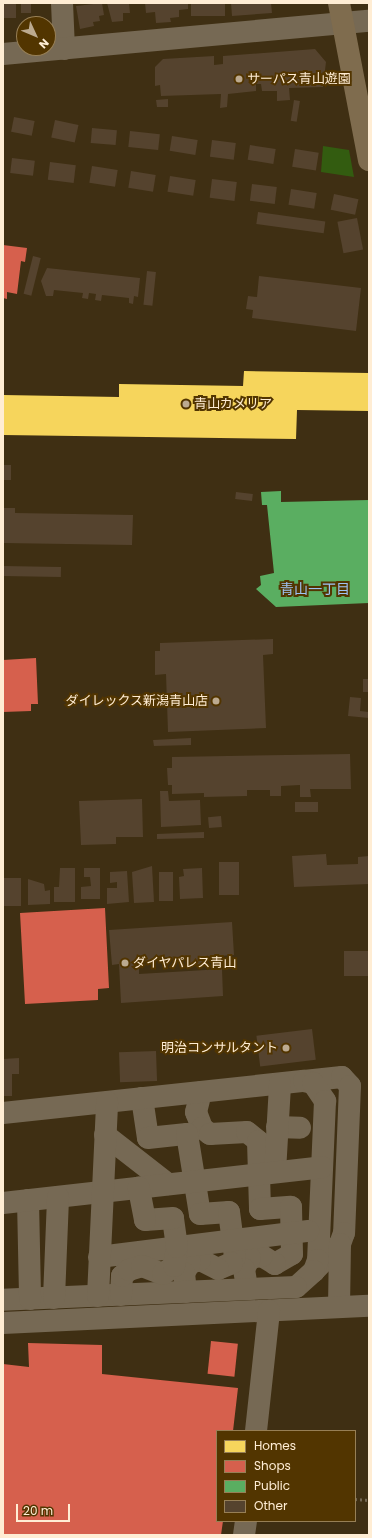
<!DOCTYPE html>
<meta charset="utf-8">
<style>
body{margin:0}
#map{position:relative;width:372px;height:1538px;overflow:hidden;background:#3f2f13;font-family:Poppins,"Noto Sans JP",sans-serif}
div>[style]{position:absolute}
[style*='--x']{left:calc(var(--x)*1px);top:calc(var(--y)*1px);width:calc(var(--w)*1px);rotate:calc(var(--a)*1deg)}
.green>*{inset:0;background:#335c10}
.homes>*{inset:0;background:#f6d55c}
.shops>*{inset:0;background:#d6604d;transform-origin:0 0}
.public>*{inset:0;background:#5aae61}
.building>*{inset:0;background:#55432e;transform-origin:0 0}
.path>*{height:2.5px;margin-top:-1.25px;transform-origin:0;background:repeating-linear-gradient(90deg,#746754 0 2px,transparent 0 5px)}
.minor>*{height:22px;margin:-11px;padding:0 11px;transform-origin:11px;border-radius:11px;background:#766954}
.major>*{height:22px;margin:-11px;padding:0 11px;transform-origin:11px;border-radius:11px;background:#7f6c4e}
.dots>*{width:11px;height:11px;translate:-50% -50%;box-sizing:border-box;border:2px solid #523500;border-radius:50%}
span{translate:-50% -50%;white-space:nowrap;text-align:center;line-height:1.15;-webkit-text-stroke:4px #523500;paint-order:stroke}
.poi-label{font-size:13px;color:#ffedd4}
.left{translate:0 -50%;text-align:left}
.right{translate:-100% -50%;text-align:right}
.neighbourhood-label{font-size:14px;color:#9ec3f3}
.frame{position:absolute;inset:0;border:4px solid #ffedd4;pointer-events:none}
.legend{position:absolute;left:216px;top:1430px;width:140px;height:92px;box-sizing:border-box;background:#523500;border:1px solid #977f55;margin:0;padding:5px 7px;list-style:none;font-size:12px;color:#ffedd4}
.legend li{display:flex;align-items:center;gap:8px;height:20px}
.legend b{width:20px;border:1px solid #977f55}
.north{position:absolute;left:16px;top:16px;width:40px;height:40px;box-sizing:border-box;background:#523500;border:1px solid #977f55;border-radius:50%;rotate:134deg;font-size:11px;font-weight:700;line-height:16px;text-align:center;color:#ffedd4}
.north::after{content:'';display:block;margin:auto;width:14px;height:18px;background:#bcaa90;clip-path:polygon(50% 0,100% 100%,50% 72%,0 100%)}
.scale{position:absolute;left:16px;top:1504px;width:54px;height:18px;box-sizing:border-box;border:2px solid #ffedd4;border-top:0;padding-left:5px;font-size:12px;line-height:14px;white-space:nowrap;color:#ffedd4;-webkit-text-stroke:3px #523500;paint-order:stroke}
</style>
<div id="map">
<div class="green">
<div style="clip-path:polygon(323px 146px,349px 150px,354px 177px,321px 172px)"></div>
</div>
<div class="homes">
<div style="clip-path:polygon(244px 371px,369px 373px,369px 411px,297px 410px,296px 439px,3px 435px,3px 395px,119px 397px,119px 384px,243px 386px)"></div>
</div>
<div class="shops">
<div style="clip-path:polygon(3px 245px,27px 248px,25px 262px,21px 261px,17px 294px,7px 292px,7px 299px,3px 298px)"></div>
<div style="clip-path:polygon(36px 658px,38px 704px,31px 704px,31px 711px,3px 712px,3px 660px)"></div>
<div style="clip-path:polygon(105px 908px,109px 988px,98px 989px,98px 1000px,25px 1004px,20px 913px)"></div>
<div style="left:211px;top:1341px;width:27px;height:33px;rotate:6deg"></div>
<div style="clip-path:polygon(28px 1343px,102px 1345px,102px 1374px,238px 1388px,233px 1431px,217px 1431px,217px 1521px,223px 1521px,221px 1535px,3px 1535px,3px 1364px,29px 1367px)"></div>
</div>
<div class="public">
<div style="clip-path:polygon(281px 491px,281px 502px,369px 500px,369px 603px,276px 607px,256px 589px,261px 585px,260px 576px,274px 573px,267px 505px,262px 505px,261px 492px)"></div>
</div>
<div class="building">
<div style="left:3px;top:3px;width:13px;height:15px"></div>
<div style="left:21px;top:3px;width:10px;height:10px"></div>
<div style="clip-path:polygon(102px 3px,104px 15px,99px 16px,100px 21px,93px 22px,94px 26px,80px 29px,76px 6px)"></div>
<div style="clip-path:polygon(107px 3px,129px 3px,130px 13px,123px 13px,123px 21px,112px 22px)"></div>
<div style="clip-path:polygon(145px 3px,188px 3px,188px 9px,179px 10px,179px 17px,170px 18px,171px 22px,156px 23px,155px 12px,146px 13px)"></div>
<div style="left:191px;top:3px;width:34px;height:13px"></div>
<div style="clip-path:polygon(231px 3px,271px 3px,272px 13px,232px 16px)"></div>
<div style="clip-path:polygon(315px 49px,326px 62px,323px 87px,289px 88px,290px 100px,277px 101px,277px 91px,262px 91px,261px 84px,256px 84px,256px 91px,228px 94px,227px 107px,220px 108px,221px 94px,161px 96px,160px 85px,155px 86px,155px 67px,163px 59px,214px 56px,214px 65px,223px 64px,223px 56px)"></div>
<div style="clip-path:polygon(168px 99px,168px 107px,157px 107px,156px 100px)"></div>
<div style="left:294px;top:100px;width:6px;height:21px;rotate:9deg"></div>
<div style="left:14px;top:117px;width:21px;height:15px;rotate:11deg"></div>
<div style="left:55px;top:120px;width:24px;height:18px;rotate:12deg"></div>
<div style="left:92px;top:128px;width:25px;height:15px;rotate:5deg"></div>
<div style="left:130px;top:131px;width:30px;height:16px;rotate:6deg"></div>
<div style="left:172px;top:136px;width:26px;height:15px;rotate:9deg"></div>
<div style="left:212px;top:140px;width:24px;height:17px;rotate:7deg"></div>
<div style="left:250px;top:145px;width:26px;height:15px;rotate:9deg"></div>
<div style="left:295px;top:149px;width:24px;height:18px;rotate:9deg"></div>
<div style="left:12px;top:158px;width:23px;height:15px;rotate:7deg"></div>
<div style="left:50px;top:162px;width:26px;height:18px;rotate:7deg"></div>
<div style="left:92px;top:166px;width:26px;height:17px;rotate:9deg"></div>
<div style="left:131px;top:171px;width:25px;height:17px;rotate:9deg"></div>
<div style="left:170px;top:176px;width:26px;height:16px;rotate:9deg"></div>
<div style="left:212px;top:179px;width:25px;height:19px;rotate:7deg"></div>
<div style="left:252px;top:184px;width:25px;height:17px;rotate:7deg"></div>
<div style="left:291px;top:189px;width:26px;height:16px;rotate:9deg"></div>
<div style="left:334px;top:194px;width:25px;height:16px;rotate:12deg"></div>
<div style="left:258px;top:212px;width:68px;height:12px;rotate:8deg"></div>
<div style="left:357px;top:218px;width:32px;height:20px;rotate:79deg"></div>
<div style="left:33px;top:256px;width:8px;height:39px;rotate:14deg"></div>
<div style="clip-path:polygon(47px 268px,140px 278px,138px 297px,134px 296px,133px 304px,129px 303px,129px 298px,102px 295px,101px 301px,95px 300px,96px 294px,89px 293px,88px 299px,82px 298px,83px 293px,54px 290px,53px 296px,46px 296px,41px 281px)"></div>
<div style="left:147px;top:271px;width:9px;height:34px;rotate:6deg"></div>
<div style="clip-path:polygon(259px 276px,361px 288px,356px 331px,252px 318px,253px 310px,246px 309px,248px 296px,257px 297px)"></div>
<div style="left:3px;top:465px;width:8px;height:15px"></div>
<div style="left:236px;top:492px;width:17px;height:7px;rotate:7deg"></div>
<div style="clip-path:polygon(3px 508px,15px 508px,15px 513px,133px 515px,132px 545px,3px 543px)"></div>
<div style="left:3px;top:566px;width:58px;height:10px;rotate:1deg"></div>
<div style="clip-path:polygon(273px 639px,273px 654px,263px 655px,266px 728px,168px 732px,166px 674px,155px 675px,155px 651px,160px 651px,160px 643px)"></div>
<div style="left:363px;top:679px;width:6px;height:13px"></div>
<div style="clip-path:polygon(350px 697px,361px 698px,360px 711px,369px 712px,369px 718px,348px 716px)"></div>
<div style="clip-path:polygon(191px 738px,191px 745px,154px 746px,153px 740px)"></div>
<div style="clip-path:polygon(350px 754px,351px 789px,310px 789px,311px 797px,300px 797px,300px 785px,281px 786px,281px 796px,270px 796px,270px 790px,247px 790px,247px 796px,204px 797px,204px 793px,172px 794px,172px 785px,168px 785px,167px 768px,172px 768px,172px 757px)"></div>
<div style="clip-path:polygon(160px 791px,168px 791px,169px 801px,200px 800px,201px 825px,161px 827px)"></div>
<div style="clip-path:polygon(142px 799px,143px 837px,116px 837px,116px 844px,81px 845px,79px 801px)"></div>
<div style="left:318px;top:802px;width:10px;height:23px;rotate:90deg"></div>
<div style="left:221px;top:816px;width:11px;height:13px;rotate:85deg"></div>
<div style="clip-path:polygon(204px 832px,204px 838px,157px 839px,157px 834px)"></div>
<div style="clip-path:polygon(326px 854px,327px 865px,358px 864px,358px 857px,369px 856px,369px 884px,294px 887px,292px 856px)"></div>
<div style="left:219px;top:862px;width:20px;height:33px"></div>
<div style="clip-path:polygon(152px 866px,154px 902px,134px 903px,132px 872px)"></div>
<div style="clip-path:polygon(60px 868px,75px 868px,75px 902px,54px 902px,54px 887px,59px 887px)"></div>
<div style="clip-path:polygon(84px 868px,100px 868px,100px 899px,81px 899px,81px 887px,91px 886px,90px 877px,84px 877px)"></div>
<div style="clip-path:polygon(202px 868px,203px 898px,180px 899px,179px 877px,184px 876px,183px 869px)"></div>
<div style="clip-path:polygon(127px 871px,129px 902px,107px 904px,107px 888px,117px 888px,117px 882px,110px 883px,110px 872px)"></div>
<div style="left:159px;top:872px;width:14px;height:29px"></div>
<div style="left:3px;top:878px;width:18px;height:28px"></div>
<div style="clip-path:polygon(28px 879px,44px 884px,45px 891px,50px 890px,50px 904px,28px 905px)"></div>
<div style="clip-path:polygon(232px 922px,234px 955px,203px 957px,204px 964px,188px 965px,188px 958px,139px 962px,139px 974px,222px 969px,223px 996px,121px 1003px,119px 964px,112px 965px,109px 930px)"></div>
<div style="left:369px;top:951px;width:25px;height:25px;rotate:90deg"></div>
<div style="left:312px;top:1029px;width:31px;height:56px;rotate:83deg"></div>
<div style="left:156px;top:1051px;width:30px;height:37px;rotate:88deg"></div>
<div style="clip-path:polygon(19px 1058px,19px 1074px,12px 1074px,12px 1096px,3px 1096px,3px 1059px)"></div>
</div>
<div class="path">
<div style="--x:355;--y:1499;--w:14;--a:4"></div>
</div>
<div class="minor">
<div style="--x:62;--y:3;--w:46;--a:87.5"></div>
<div style="--x:3;--y:54;--w:367;--a:-5.2"></div>
<div style="--x:304;--y:1081;--w:38;--a:-6"></div>
<div style="--x:342;--y:1077;--w:12;--a:48"></div>
<div style="--x:350;--y:1086;--w:147;--a:92.3"></div>
<div style="--x:344;--y:1233;--w:12;--a:110"></div>
<div style="--x:340;--y:1244;--w:37;--a:134"></div>
<div style="--x:201;--y:1092;--w:21;--a:104"></div>
<div style="--x:196;--y:1112;--w:17;--a:69"></div>
<div style="--x:202;--y:1128;--w:10;--a:37"></div>
<div style="--x:210;--y:1134;--w:37;--a:-3"></div>
<div style="--x:247;--y:1132;--w:14;--a:39"></div>
<div style="--x:258;--y:1141;--w:68;--a:88.3"></div>
<div style="--x:260;--y:1209;--w:31;--a:-4"></div>
<div style="--x:291;--y:1207;--w:47;--a:88.8"></div>
<div style="--x:292;--y:1254;--w:20;--a:150"></div>
<div style="--x:275;--y:1264;--w:15;--a:-148"></div>
<div style="--x:262;--y:1256;--w:12;--a:171"></div>
<div style="--x:250;--y:1258;--w:13;--a:119"></div>
<div style="--x:244;--y:1269;--w:20;--a:81"></div>
<div style="--x:142;--y:1098;--w:40;--a:81.5"></div>
<div style="--x:148;--y:1138;--w:39;--a:-6"></div>
<div style="--x:187;--y:1134;--w:81;--a:80.8"></div>
<div style="--x:200;--y:1214;--w:29;--a:-4"></div>
<div style="--x:229;--y:1212;--w:45;--a:82.4"></div>
<div style="--x:235;--y:1257;--w:7;--a:117"></div>
<div style="--x:232;--y:1263;--w:15;--a:157"></div>
<div style="--x:218;--y:1269;--w:20;--a:-153"></div>
<div style="--x:200;--y:1260;--w:10;--a:163"></div>
<div style="--x:190;--y:1263;--w:12;--a:121"></div>
<div style="--x:184;--y:1273;--w:19;--a:84"></div>
<div style="--x:3;--y:1113;--w:303;--a:-6.1"></div>
<div style="--x:304;--y:1081;--w:9;--a:13"></div>
<div style="--x:313;--y:1083;--w:22;--a:56"></div>
<div style="--x:325;--y:1101;--w:159;--a:92.5"></div>
<div style="--x:318;--y:1260;--w:12;--a:110"></div>
<div style="--x:314;--y:1271;--w:24;--a:138"></div>
<div style="--x:296;--y:1287;--w:293;--a:177.5"></div>
<div style="--x:277;--y:1127;--w:23;--a:2"></div>
<div style="--x:105;--y:1135;--w:80;--a:37.9"></div>
<div style="--x:275;--y:1172;--w:88;--a:-86.7"></div>
<div style="--x:28;--y:1200;--w:99;--a:88.8"></div>
<div style="--x:3;--y:1203;--w:321;--a:-6.4"></div>
<div style="--x:99;--y:1257;--w:211;--a:-7.1"></div>
<div style="--x:121;--y:1295;--w:19;--a:-87"></div>
<div style="--x:122;--y:1276;--w:9;--a:-41"></div>
<div style="--x:129;--y:1270;--w:14;--a:-17"></div>
<div style="--x:142;--y:1266;--w:22;--a:21"></div>
<div style="--x:163;--y:1274;--w:14;--a:-36"></div>
<div style="--x:174;--y:1266;--w:19;--a:-81"></div>
<div style="--x:177;--y:1247;--w:29;--a:-98"></div>
<div style="--x:173;--y:1218;--w:28;--a:176"></div>
<div style="--x:145;--y:1220;--w:33;--a:-101"></div>
<div style="--x:98;--y:1296;--w:194;--a:-87.3"></div>
<div style="--x:54;--y:1298;--w:101;--a:-87.7"></div>
<div style="--x:339;--y:1307;--w:63;--a:-89.1"></div>
<div style="--x:3;--y:1323;--w:366;--a:-2.7"></div>
<div style="--x:256;--y:1431;--w:121;--a:-83.8"></div>
<div style="--x:244;--y:1535;--w:14;--a:-82"></div>
</div>
<div class="major">
<div style="--x:339;--y:3;--w:160;--a:79.2"></div>
</div>
<div class="dots">
<div style="left:239px;top:79px;background:#bcaa90"></div>
<div style="left:186px;top:404px;background:#bcaa90"></div>
<div style="left:216px;top:701px;background:#bcaa90"></div>
<div style="left:125px;top:963px;background:#bcaa90"></div>
<div style="left:286px;top:1048px;background:#bcaa90"></div>
</div>
<div class="poi-label">
<span class="left" style="left:247px;top:79px">サーパス青山遊園</span>
<span class="left" style="left:194px;top:404px">青山カメリア</span>
<span class="right" style="left:208px;top:701px">ダイレックス新潟青山店</span>
<span class="left" style="left:133px;top:963px">ダイヤパレス青山</span>
<span class="right" style="left:278px;top:1048px">明治コンサルタント</span>
</div>
<div class="neighbourhood-label">
<span style="left:315px;top:589px">青山一丁目</span>
</div>
<div class="frame"></div>
<ul class="legend">
<li><b style="height:11px;background:#f6d55c"></b>Homes</li>
<li><b style="height:11px;background:#d6604d"></b>Shops</li>
<li><b style="height:11px;background:#5aae61"></b>Public</li>
<li><b style="height:11px;background:#55432e"></b>Other</li>
</ul>
<div class="north">N</div>
<div class="scale">20 m</div>
</div>
